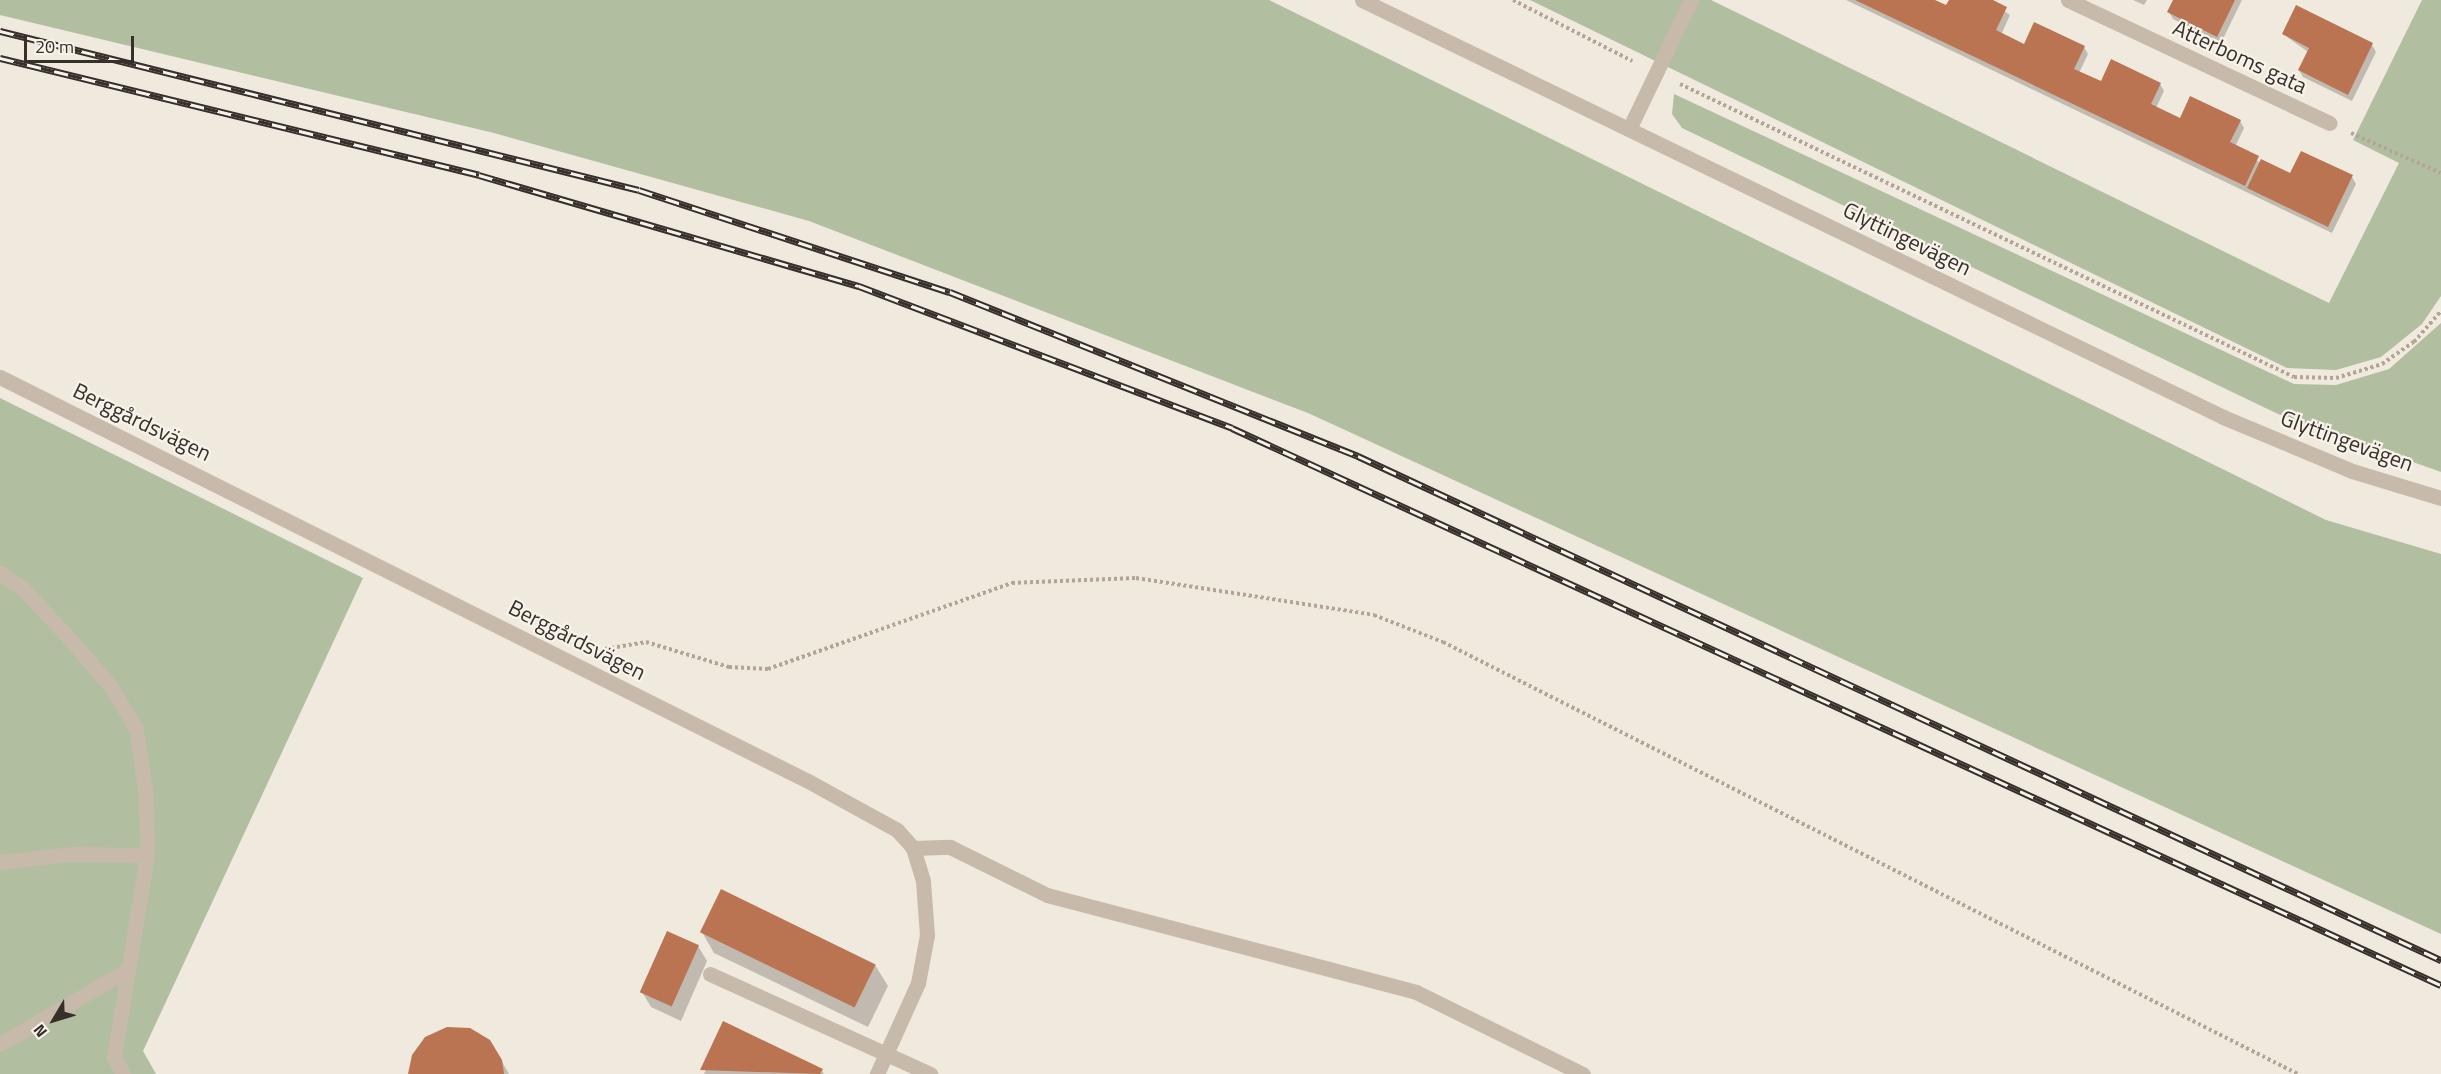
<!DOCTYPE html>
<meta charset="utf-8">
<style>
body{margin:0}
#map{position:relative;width:2441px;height:1074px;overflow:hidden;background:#f0e9de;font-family:"Titillium Web",sans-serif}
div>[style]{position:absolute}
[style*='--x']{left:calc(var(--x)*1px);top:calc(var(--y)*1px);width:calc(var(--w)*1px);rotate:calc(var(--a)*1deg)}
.green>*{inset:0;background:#b1bea0}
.shadow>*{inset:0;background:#0003}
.building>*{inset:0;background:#ba7452;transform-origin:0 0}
.path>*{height:4px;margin-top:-2px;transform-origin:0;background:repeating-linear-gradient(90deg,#b3a596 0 3px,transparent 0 6px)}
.minor>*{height:15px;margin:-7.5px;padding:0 7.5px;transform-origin:7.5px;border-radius:7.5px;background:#c7baab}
.rail>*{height:7px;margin-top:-3.5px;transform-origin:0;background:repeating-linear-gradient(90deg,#f8f3ea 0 14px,#362f2a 0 28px);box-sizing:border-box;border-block:2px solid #362f2a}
span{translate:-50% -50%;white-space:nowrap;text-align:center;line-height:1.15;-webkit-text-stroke:4.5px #f8f3ea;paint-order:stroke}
.street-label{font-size:22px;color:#362f2a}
.north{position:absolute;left:24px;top:990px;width:60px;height:60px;-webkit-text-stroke:4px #f8f3ea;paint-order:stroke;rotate:232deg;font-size:16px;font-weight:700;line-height:24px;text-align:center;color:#362f2a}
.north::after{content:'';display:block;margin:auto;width:21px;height:27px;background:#362f2a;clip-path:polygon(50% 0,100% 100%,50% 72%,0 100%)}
.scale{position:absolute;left:24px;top:36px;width:110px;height:27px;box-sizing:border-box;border:3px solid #362f2a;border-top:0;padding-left:8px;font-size:18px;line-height:21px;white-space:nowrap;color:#362f2a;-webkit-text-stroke:4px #f8f3ea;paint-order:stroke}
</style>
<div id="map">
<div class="green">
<div style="clip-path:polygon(0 0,1269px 0,2326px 520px,2441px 554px,2441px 934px,1308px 413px,809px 221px,494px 133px,0 15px)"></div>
<div style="clip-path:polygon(1530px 0,1711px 0,2329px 303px,2399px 163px,2353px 140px,2422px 0,2441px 0,2441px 296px,2422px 324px,2381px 357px,2336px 370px,2287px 368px)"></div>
<div style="clip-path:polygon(1674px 94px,2294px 384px,2336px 385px,2389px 369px,2441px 323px,2441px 472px,2278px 414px,1682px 128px,1672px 114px)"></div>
<div style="clip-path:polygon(0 398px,363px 578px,143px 1051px,156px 1074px,0 1074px)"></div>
</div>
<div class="shadow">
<div style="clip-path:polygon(1846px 0,1932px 0,1947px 7px,1951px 0,1989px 0,2010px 15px,2001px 35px,2024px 46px,2084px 47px,2088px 54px,2079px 73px,2101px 83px,2160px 84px,2164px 91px,2156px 108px,2180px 120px,2240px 121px,2244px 128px,2235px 147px,2261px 163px,2291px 175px,2352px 177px,2356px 184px,2332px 233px)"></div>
<div style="clip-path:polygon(2133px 0,2147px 0,2144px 5px)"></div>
<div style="clip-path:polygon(2175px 0,2242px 0,2221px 43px,2173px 19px,2169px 12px)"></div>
<div style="clip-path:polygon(2297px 7px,2372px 45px,2376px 52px,2352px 101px,2303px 77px,2299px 70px,2308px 52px,2283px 34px)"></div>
<div style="clip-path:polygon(702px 932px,875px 965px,888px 986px,868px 1027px,714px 953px)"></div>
<div style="clip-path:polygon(698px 946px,707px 961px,681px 1021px,651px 1007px,642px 992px)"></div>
<div style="clip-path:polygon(724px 1023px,822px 1071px,824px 1074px,704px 1074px)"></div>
<div style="clip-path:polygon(501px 1060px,509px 1074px,410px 1074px)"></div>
</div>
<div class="building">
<div style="clip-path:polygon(1855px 0,1935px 0,1946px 5px,1949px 0,1993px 0,2007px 7px,1996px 30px,2024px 44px,2034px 22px,2085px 46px,2074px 69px,2101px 81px,2111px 59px,2161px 83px,2151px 104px,2180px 118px,2190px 96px,2241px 120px,2230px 142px,2259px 156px,2245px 186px)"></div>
<div style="clip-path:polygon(2173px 0,2235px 0,2217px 37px,2167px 12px)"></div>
<div style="clip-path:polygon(2296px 5px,2373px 43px,2348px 95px,2298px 70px,2309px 48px,2282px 34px)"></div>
<div style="clip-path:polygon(2301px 151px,2353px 175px,2328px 227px,2247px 188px,2261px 159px,2290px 173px)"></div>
<div style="left:721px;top:889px;width:172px;height:48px;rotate:26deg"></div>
<div style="left:667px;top:931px;width:35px;height:67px;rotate:24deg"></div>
<div style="clip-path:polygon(723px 1021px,823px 1069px,820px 1074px,700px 1070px)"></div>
<div style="clip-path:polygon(447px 1027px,470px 1028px,490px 1040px,502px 1060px,504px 1074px,408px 1074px,412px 1055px,425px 1037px)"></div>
</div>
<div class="path">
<div style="--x:1513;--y:0;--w:134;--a:27.1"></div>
<div style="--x:1680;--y:84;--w:680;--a:25.51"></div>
<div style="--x:2294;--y:377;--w:42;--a:1.4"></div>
<div style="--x:2336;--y:378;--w:48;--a:-16.9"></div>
<div style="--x:2382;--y:364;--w:39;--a:-35"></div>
<div style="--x:2414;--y:342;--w:41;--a:-48.9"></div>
<div style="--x:2351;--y:133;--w:98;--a:24"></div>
<div style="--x:605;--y:649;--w:42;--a:-9.7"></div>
<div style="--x:646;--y:642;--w:87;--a:16.8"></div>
<div style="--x:729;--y:667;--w:39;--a:3"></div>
<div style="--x:768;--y:669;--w:259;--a:-19.4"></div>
<div style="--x:1012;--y:583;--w:124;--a:-2.3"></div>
<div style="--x:1136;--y:578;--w:241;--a:8.8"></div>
<div style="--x:1374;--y:615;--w:74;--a:21.4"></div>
<div style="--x:1443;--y:642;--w:958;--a:26.81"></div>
</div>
<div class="minor">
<div style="--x:1362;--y:0;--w:957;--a:25.84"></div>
<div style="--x:2223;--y:417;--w:140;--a:22.7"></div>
<div style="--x:2352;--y:471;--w:93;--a:16.9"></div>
<div style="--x:2068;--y:0;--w:289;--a:25.2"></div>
<div style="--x:1629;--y:129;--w:143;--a:-64.3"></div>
<div style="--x:0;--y:377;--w:903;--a:26.57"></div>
<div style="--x:808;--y:781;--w:102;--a:28.8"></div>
<div style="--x:897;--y:830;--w:24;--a:48"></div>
<div style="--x:913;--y:848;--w:34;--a:73"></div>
<div style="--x:923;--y:881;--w:54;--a:85.8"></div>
<div style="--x:927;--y:935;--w:49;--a:100.6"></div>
<div style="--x:918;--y:983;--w:100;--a:114.3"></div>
<div style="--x:0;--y:573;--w:29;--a:35"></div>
<div style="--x:24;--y:590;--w:66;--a:46.8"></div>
<div style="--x:69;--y:638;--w:66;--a:49.3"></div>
<div style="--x:112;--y:688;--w:48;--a:59.7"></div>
<div style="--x:136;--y:729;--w:68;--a:81.5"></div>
<div style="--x:146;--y:796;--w:59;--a:89"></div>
<div style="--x:147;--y:855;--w:205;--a:99.3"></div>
<div style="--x:114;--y:1057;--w:19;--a:62"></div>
<div style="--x:913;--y:848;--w:37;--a:-2"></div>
<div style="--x:950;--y:847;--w:108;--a:26.3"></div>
<div style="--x:1047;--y:895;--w:382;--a:14.7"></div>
<div style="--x:1416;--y:992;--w:186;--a:26.2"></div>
<div style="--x:0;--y:862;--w:71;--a:-6.4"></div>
<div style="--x:71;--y:854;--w:76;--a:0.8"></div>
<div style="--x:710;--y:974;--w:242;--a:24.4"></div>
<div style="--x:0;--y:1044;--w:143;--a:-30.1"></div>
</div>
<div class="rail">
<div style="--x:0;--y:31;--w:658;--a:13.97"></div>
<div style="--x:639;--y:190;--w:327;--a:18.2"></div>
<div style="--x:950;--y:292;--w:440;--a:21.9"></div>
<div style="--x:1358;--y:456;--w:1195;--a:24.96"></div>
<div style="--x:0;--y:58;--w:493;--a:13.7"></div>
<div style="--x:479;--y:175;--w:396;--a:16.3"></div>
<div style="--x:859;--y:286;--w:399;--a:20.8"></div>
<div style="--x:1232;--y:428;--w:1331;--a:24.74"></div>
</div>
<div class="street-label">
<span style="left:2240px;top:57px;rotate:25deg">Atterboms gata</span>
<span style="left:1907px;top:239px;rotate:26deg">Glyttingevägen</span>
<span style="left:142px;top:422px;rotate:26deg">Berggårdsvägen</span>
<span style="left:2347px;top:441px;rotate:20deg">Glyttingevägen</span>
<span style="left:577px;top:640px;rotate:27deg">Berggårdsvägen</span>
</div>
<div class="north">N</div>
<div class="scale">20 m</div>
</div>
